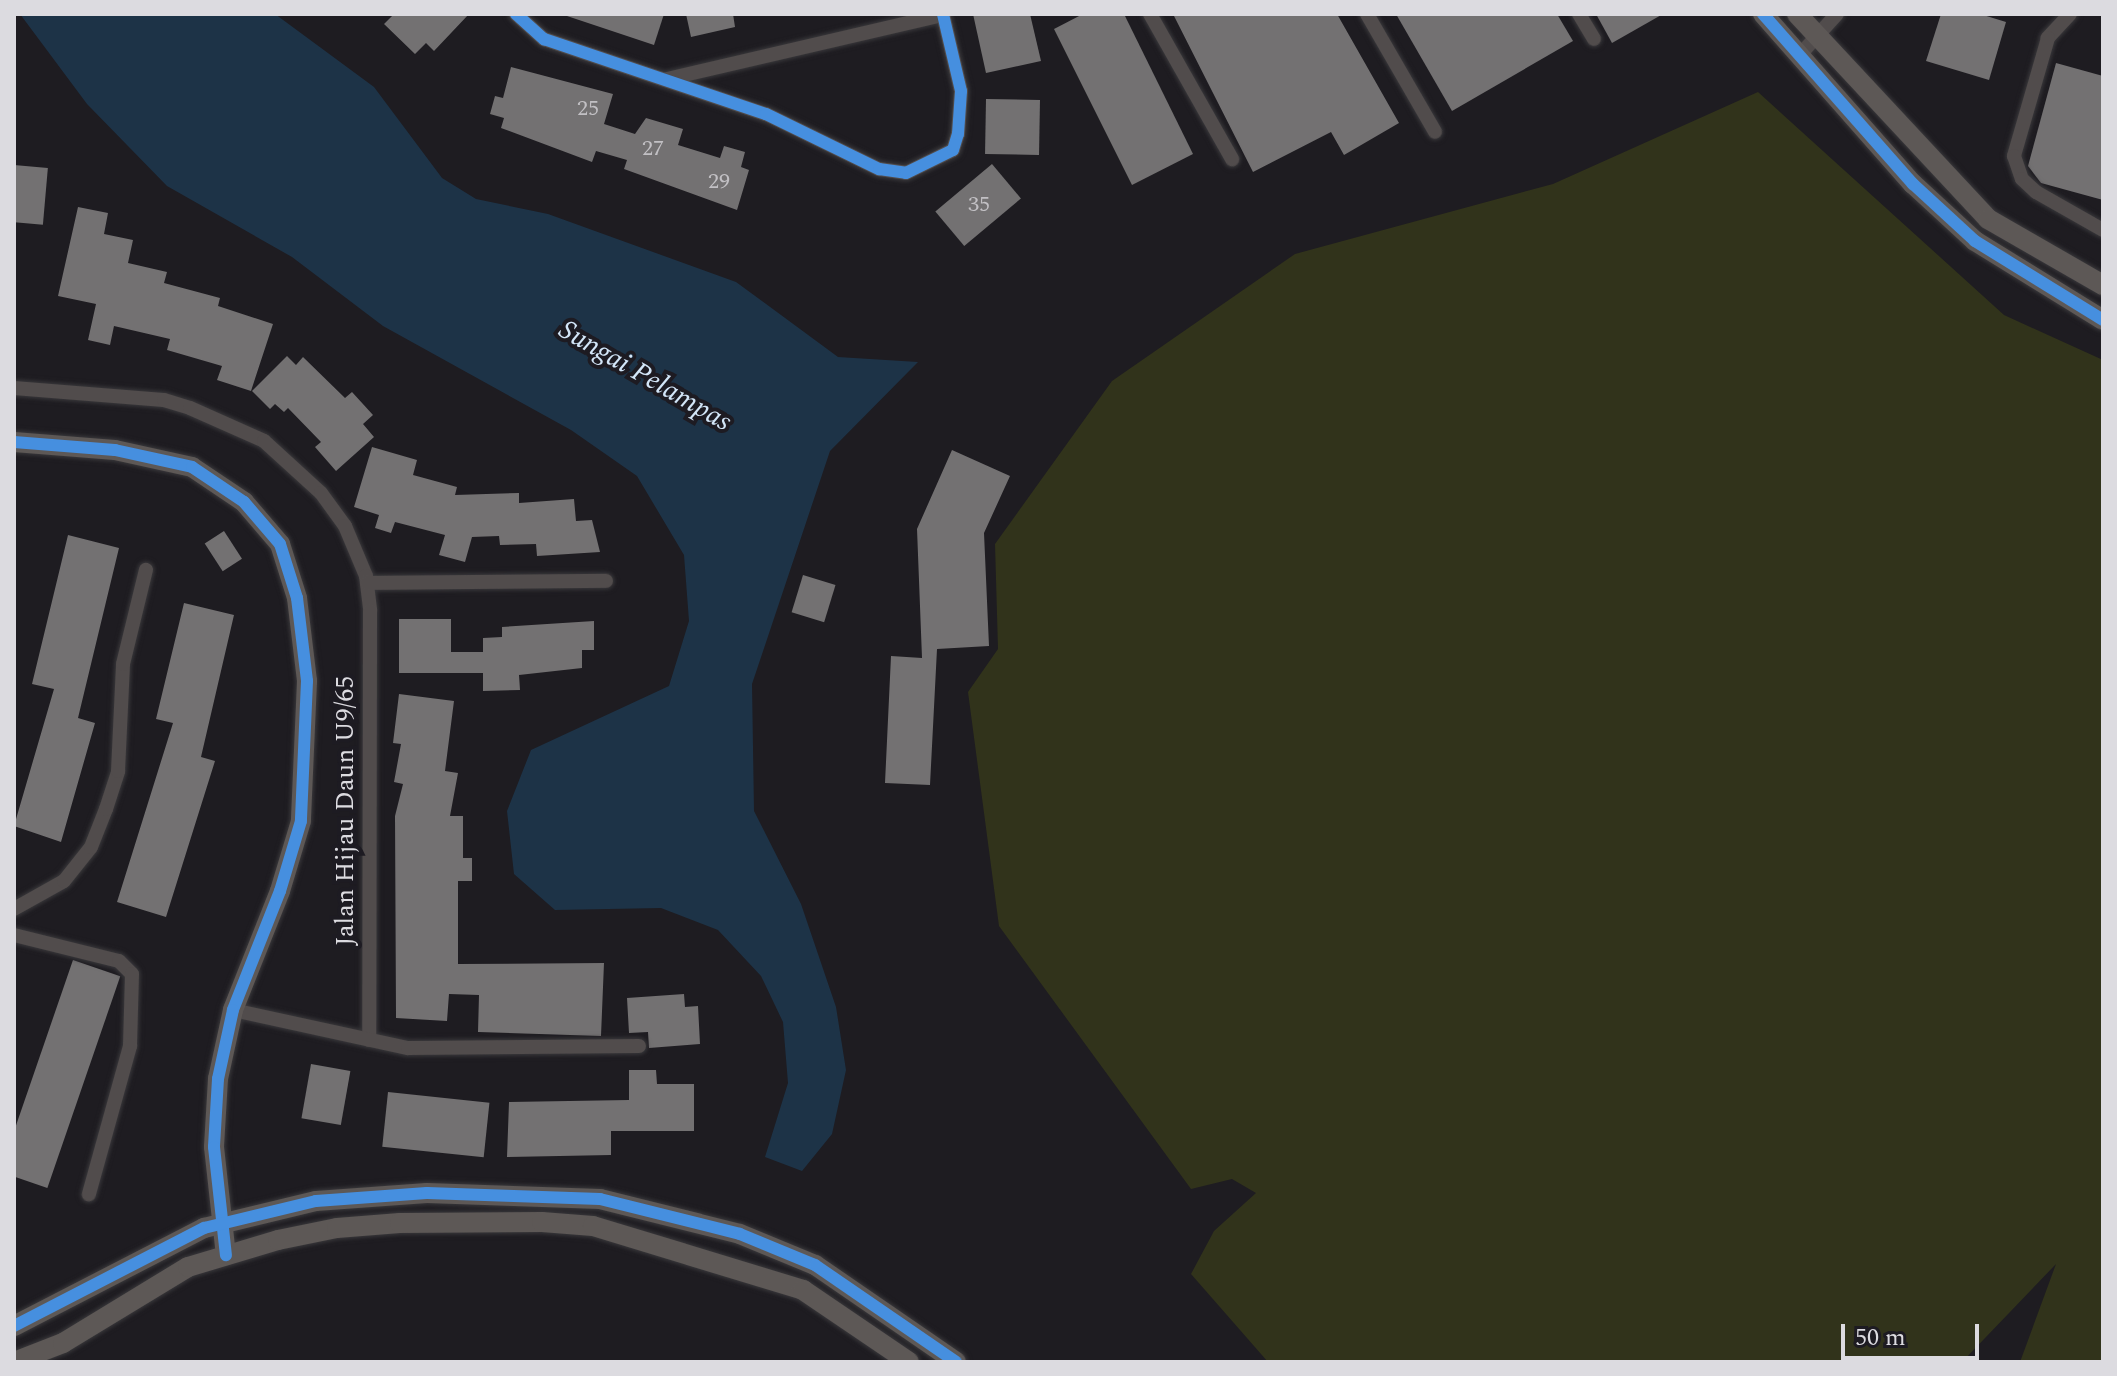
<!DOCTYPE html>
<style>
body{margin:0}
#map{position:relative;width:2117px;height:1376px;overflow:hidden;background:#1e1c21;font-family:Spectral,serif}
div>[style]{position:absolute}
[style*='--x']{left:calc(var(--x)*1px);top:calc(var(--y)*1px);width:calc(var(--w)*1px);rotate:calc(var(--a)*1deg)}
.green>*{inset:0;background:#31331b}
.water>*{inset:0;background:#1d3347}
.building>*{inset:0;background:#737172;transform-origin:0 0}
.roads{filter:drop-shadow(0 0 2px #39383b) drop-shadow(0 0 2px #39383b)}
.street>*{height:14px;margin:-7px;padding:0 7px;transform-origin:7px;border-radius:7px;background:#514c4c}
.secondary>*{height:20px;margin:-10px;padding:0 10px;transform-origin:10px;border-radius:10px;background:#5d5856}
.cycleway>*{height:12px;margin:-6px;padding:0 6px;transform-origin:6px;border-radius:6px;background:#468fdf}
span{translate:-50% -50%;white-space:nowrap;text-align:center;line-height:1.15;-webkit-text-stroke:8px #1d1b22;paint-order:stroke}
.number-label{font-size:22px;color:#c2c0c4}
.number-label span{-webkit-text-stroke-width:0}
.street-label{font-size:26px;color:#dcdbe0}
.water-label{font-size:28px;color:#d3e6f8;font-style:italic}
.frame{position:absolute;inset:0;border:16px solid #dcdbe0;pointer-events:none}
.scale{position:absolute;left:1841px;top:1324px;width:138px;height:36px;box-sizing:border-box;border:4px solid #dcdbe0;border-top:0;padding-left:10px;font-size:24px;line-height:28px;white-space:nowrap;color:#dcdbe0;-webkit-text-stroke:6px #1d1b22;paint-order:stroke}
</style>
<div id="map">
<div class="green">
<div style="clip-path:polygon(1758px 92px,2004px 315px,2103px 360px,2103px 1362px,2020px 1362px,2056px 1264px,1962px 1362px,1268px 1362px,1191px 1274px,1214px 1231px,1256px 1193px,1232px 1179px,1191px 1189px,999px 926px,968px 692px,998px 649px,995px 544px,1112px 381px,1295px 254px,1553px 184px)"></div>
</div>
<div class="water">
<div style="clip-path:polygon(20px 14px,275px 14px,374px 87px,442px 178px,476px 199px,548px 214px,736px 282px,838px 357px,918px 362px,830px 451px,752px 684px,754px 811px,801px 904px,836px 1007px,846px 1070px,832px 1134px,802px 1171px,765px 1157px,788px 1083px,783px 1022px,761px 976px,718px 930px,661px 908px,555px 910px,514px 874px,507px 811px,531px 750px,669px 686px,689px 621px,684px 555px,637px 476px,571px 430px,383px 326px,292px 257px,167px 186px,87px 104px)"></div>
</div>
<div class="building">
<div style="clip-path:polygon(394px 14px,469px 14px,434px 51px,426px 43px,415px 54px,384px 24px)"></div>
<div style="clip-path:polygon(561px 14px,664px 14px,654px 45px)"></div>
<div style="clip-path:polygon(686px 14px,733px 14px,735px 27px,691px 37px)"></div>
<div style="clip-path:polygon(973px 14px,1030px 14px,1041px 61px,986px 73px)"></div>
<div style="clip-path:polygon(1083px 14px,1124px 14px,1193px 154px,1132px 185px,1054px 29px)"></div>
<div style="clip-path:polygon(1173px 14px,1337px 14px,1399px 123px,1344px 155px,1331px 132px,1253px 172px)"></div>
<div style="clip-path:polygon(1396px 14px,1557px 14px,1573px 41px,1452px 111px)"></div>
<div style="clip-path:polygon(1596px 14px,1663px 14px,1612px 43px)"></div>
<div style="clip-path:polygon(1941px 14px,1980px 14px,2006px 22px,1989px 80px,1926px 61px)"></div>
<div style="clip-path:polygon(2056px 63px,2103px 76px,2103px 200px,2041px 183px,2028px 166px)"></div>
<div style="clip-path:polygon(511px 67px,613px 94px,604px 124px,635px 134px,646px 118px,683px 129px,678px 145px,720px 158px,724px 146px,745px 152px,741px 167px,749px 170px,737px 210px,624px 169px,627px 160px,596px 151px,592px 162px,501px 128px,504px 118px,490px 114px,495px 96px,503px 98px)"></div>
<div style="left:986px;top:99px;width:54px;height:55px;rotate:1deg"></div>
<div style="left:992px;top:164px;width:45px;height:74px;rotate:50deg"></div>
<div style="left:14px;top:165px;width:34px;height:57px;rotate:5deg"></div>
<div style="clip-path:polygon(78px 207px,108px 213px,104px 234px,133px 240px,128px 263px,167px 272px,164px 283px,220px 298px,218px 306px,273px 324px,251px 391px,217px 380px,222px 366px,167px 350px,170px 339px,114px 326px,110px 345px,88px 340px,96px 304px,58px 296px)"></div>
<div style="clip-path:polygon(287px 356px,296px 365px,303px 357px,345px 398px,352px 392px,373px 415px,363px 424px,374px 437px,336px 471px,315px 447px,321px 442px,288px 408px,284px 412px,275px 404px,270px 409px,252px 391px)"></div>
<div style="clip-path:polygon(372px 447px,417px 460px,413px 475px,457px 487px,455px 495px,519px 493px,519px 503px,574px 499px,576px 521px,592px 520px,600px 552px,537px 556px,536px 544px,500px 545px,499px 536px,472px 537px,465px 562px,439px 555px,445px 535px,395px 522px,391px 533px,375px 528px,379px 515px,354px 507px)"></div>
<div style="clip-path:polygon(952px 450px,1010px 476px,984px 533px,989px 646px,937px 649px,930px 785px,885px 783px,891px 656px,922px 658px,917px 529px)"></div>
<div style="left:224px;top:531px;width:33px;height:23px;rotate:57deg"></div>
<div style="clip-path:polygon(68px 535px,119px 548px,78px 718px,95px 723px,61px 842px,14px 826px,54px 689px,32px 684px)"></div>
<div style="left:803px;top:575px;width:34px;height:39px;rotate:17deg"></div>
<div style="clip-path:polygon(184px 603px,234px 615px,201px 757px,215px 761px,166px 917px,117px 902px,173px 723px,156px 719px)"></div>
<div style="clip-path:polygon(399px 619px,451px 619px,451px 652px,483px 652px,483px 638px,502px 637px,502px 627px,594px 621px,594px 650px,582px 650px,582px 668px,519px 675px,520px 690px,483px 691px,483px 673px,399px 673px)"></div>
<div style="clip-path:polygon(399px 694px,454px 701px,445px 771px,458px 773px,450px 816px,463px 816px,463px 858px,472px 858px,472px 881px,458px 881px,458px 964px,604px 963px,601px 1036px,478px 1032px,479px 995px,449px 994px,447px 1021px,396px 1018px,395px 816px,403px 784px,394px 782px,401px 744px,393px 743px)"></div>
<div style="left:73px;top:960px;width:50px;height:224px;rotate:19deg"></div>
<div style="clip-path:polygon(684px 994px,685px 1007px,698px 1006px,700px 1044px,649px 1048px,648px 1032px,629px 1033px,627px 998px)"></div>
<div style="left:311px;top:1064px;width:40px;height:55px;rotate:10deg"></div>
<div style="clip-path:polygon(629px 1070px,656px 1070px,657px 1084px,694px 1084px,694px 1131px,611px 1131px,611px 1155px,507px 1157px,509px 1102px,629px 1100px)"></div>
<div style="left:388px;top:1092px;width:102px;height:55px;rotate:6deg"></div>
</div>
<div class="roads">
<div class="street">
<div style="--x:516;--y:14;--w:38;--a:42"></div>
<div style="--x:544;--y:39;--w:234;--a:18.7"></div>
<div style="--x:766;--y:114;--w:126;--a:26"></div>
<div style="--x:879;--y:169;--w:27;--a:8"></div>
<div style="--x:906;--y:173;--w:52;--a:-26.1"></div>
<div style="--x:953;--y:150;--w:17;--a:-73"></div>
<div style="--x:958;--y:134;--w:43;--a:-86"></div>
<div style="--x:961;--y:91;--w:79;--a:-103.2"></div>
<div style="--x:1150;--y:14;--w:167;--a:60.5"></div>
<div style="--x:1367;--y:14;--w:136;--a:60"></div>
<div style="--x:1579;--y:14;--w:29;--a:59"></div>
<div style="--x:2070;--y:14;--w:33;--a:133"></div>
<div style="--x:2048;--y:38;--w:123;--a:106.1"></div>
<div style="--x:2014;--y:156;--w:24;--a:71"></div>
<div style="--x:2022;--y:179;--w:19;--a:43"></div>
<div style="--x:2036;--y:192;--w:77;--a:29.6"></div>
<div style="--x:1798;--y:57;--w:58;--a:-47.8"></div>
<div style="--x:667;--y:79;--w:283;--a:-13.1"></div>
<div style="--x:14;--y:388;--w:150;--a:4.6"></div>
<div style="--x:164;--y:400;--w:27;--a:17"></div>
<div style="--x:190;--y:408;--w:81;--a:24"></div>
<div style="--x:264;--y:441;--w:77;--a:42.4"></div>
<div style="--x:321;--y:493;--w:41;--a:54"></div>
<div style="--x:345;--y:526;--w:54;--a:67.2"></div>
<div style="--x:366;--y:576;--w:35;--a:83"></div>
<div style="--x:370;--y:611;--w:429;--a:90.1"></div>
<div style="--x:367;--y:583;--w:239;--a:-0.5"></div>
<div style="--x:14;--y:909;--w:57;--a:-29.2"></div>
<div style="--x:64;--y:881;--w:43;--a:-51.5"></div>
<div style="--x:91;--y:847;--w:41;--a:-68.5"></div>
<div style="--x:106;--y:809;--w:40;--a:-72"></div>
<div style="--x:118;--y:771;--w:107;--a:-87.3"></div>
<div style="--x:123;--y:664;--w:97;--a:-76.3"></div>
<div style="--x:14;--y:935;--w:108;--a:13.9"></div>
<div style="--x:119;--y:961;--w:18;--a:45"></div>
<div style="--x:132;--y:974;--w:72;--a:91.6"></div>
<div style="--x:130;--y:1046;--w:154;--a:105.5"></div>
<div style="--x:233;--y:1010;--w:179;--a:12.3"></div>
<div style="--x:408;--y:1048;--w:231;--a:-0.5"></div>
</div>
<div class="secondary">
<div style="--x:1763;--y:14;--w:227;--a:48.6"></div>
<div style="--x:1913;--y:184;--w:84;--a:42.6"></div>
<div style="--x:1975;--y:241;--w:150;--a:31.7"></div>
<div style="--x:1797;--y:14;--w:280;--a:47"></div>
<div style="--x:1988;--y:219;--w:133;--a:29.9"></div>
<div style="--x:14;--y:442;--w:101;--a:4.5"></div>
<div style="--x:115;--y:450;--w:79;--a:12.4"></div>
<div style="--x:192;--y:467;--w:63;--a:33.9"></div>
<div style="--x:244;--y:502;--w:55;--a:49.4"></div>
<div style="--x:280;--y:544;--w:57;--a:72.5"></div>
<div style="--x:297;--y:598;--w:84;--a:83.1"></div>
<div style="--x:307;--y:681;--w:140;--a:92.5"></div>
<div style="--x:301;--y:821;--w:73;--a:106.7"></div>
<div style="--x:280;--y:891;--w:128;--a:111.6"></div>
<div style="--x:233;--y:1010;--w:71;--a:102.3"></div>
<div style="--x:218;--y:1079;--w:68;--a:93.4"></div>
<div style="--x:214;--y:1147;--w:109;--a:83.7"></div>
<div style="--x:14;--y:1326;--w:214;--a:-27.3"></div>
<div style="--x:204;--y:1228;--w:115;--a:-13.6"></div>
<div style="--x:316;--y:1201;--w:111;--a:-4.1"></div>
<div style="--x:427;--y:1193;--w:173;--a:2"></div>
<div style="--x:600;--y:1199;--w:144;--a:14"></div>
<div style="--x:740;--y:1234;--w:81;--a:22.5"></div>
<div style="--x:815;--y:1265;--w:171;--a:34.5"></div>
<div style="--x:14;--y:1362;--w:53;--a:-21.2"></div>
<div style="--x:63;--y:1343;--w:146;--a:-31.3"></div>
<div style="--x:188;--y:1267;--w:94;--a:-16.7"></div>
<div style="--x:278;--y:1240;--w:60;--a:-11.5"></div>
<div style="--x:337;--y:1228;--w:63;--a:-4.5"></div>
<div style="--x:400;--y:1223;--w:142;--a:-0.4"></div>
<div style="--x:542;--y:1222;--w:51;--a:4.5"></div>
<div style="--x:593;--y:1226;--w:220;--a:16.9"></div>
<div style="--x:803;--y:1290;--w:128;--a:34.2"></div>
</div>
</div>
<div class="cycleway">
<div style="--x:516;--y:14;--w:38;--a:42"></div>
<div style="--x:544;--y:39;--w:234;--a:18.7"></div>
<div style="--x:766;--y:114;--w:126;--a:26"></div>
<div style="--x:879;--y:169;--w:27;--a:8"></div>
<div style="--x:906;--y:173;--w:52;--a:-26.1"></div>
<div style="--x:953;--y:150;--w:17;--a:-73"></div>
<div style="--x:958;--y:134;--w:43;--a:-86"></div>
<div style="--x:961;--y:91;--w:79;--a:-103.2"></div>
<div style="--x:1763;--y:14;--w:227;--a:48.6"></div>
<div style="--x:1913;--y:184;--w:84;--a:42.6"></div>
<div style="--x:1975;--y:241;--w:150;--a:31.7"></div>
<div style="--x:14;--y:442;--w:101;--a:4.5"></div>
<div style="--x:115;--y:450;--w:79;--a:12.4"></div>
<div style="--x:192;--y:467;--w:63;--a:33.9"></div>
<div style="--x:244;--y:502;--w:55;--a:49.4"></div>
<div style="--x:280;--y:544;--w:57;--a:72.5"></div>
<div style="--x:297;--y:598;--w:84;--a:83.1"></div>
<div style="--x:307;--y:681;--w:140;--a:92.5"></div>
<div style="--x:301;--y:821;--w:73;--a:106.7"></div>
<div style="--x:280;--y:891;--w:128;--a:111.6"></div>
<div style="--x:233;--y:1010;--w:71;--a:102.3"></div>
<div style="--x:218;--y:1079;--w:68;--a:93.4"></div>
<div style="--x:214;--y:1147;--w:109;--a:83.7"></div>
<div style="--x:14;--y:1326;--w:214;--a:-27.3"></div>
<div style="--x:204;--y:1228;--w:115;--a:-13.6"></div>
<div style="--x:316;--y:1201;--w:111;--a:-4.1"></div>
<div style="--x:427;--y:1193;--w:173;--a:2"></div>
<div style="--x:600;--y:1199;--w:144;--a:14"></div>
<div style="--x:740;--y:1234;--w:81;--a:22.5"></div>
<div style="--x:815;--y:1265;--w:171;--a:34.5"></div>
</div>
<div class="number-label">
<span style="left:588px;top:109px">25</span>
<span style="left:653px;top:149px">27</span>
<span style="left:719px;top:182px">29</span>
<span style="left:979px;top:205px">35</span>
</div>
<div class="street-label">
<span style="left:346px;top:811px;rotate:-90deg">Jalan Hijau Daun U9/65</span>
</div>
<div class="water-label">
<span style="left:645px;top:376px;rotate:30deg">Sungai Pelampas</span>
</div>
<div class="frame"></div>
<div class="scale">50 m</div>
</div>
